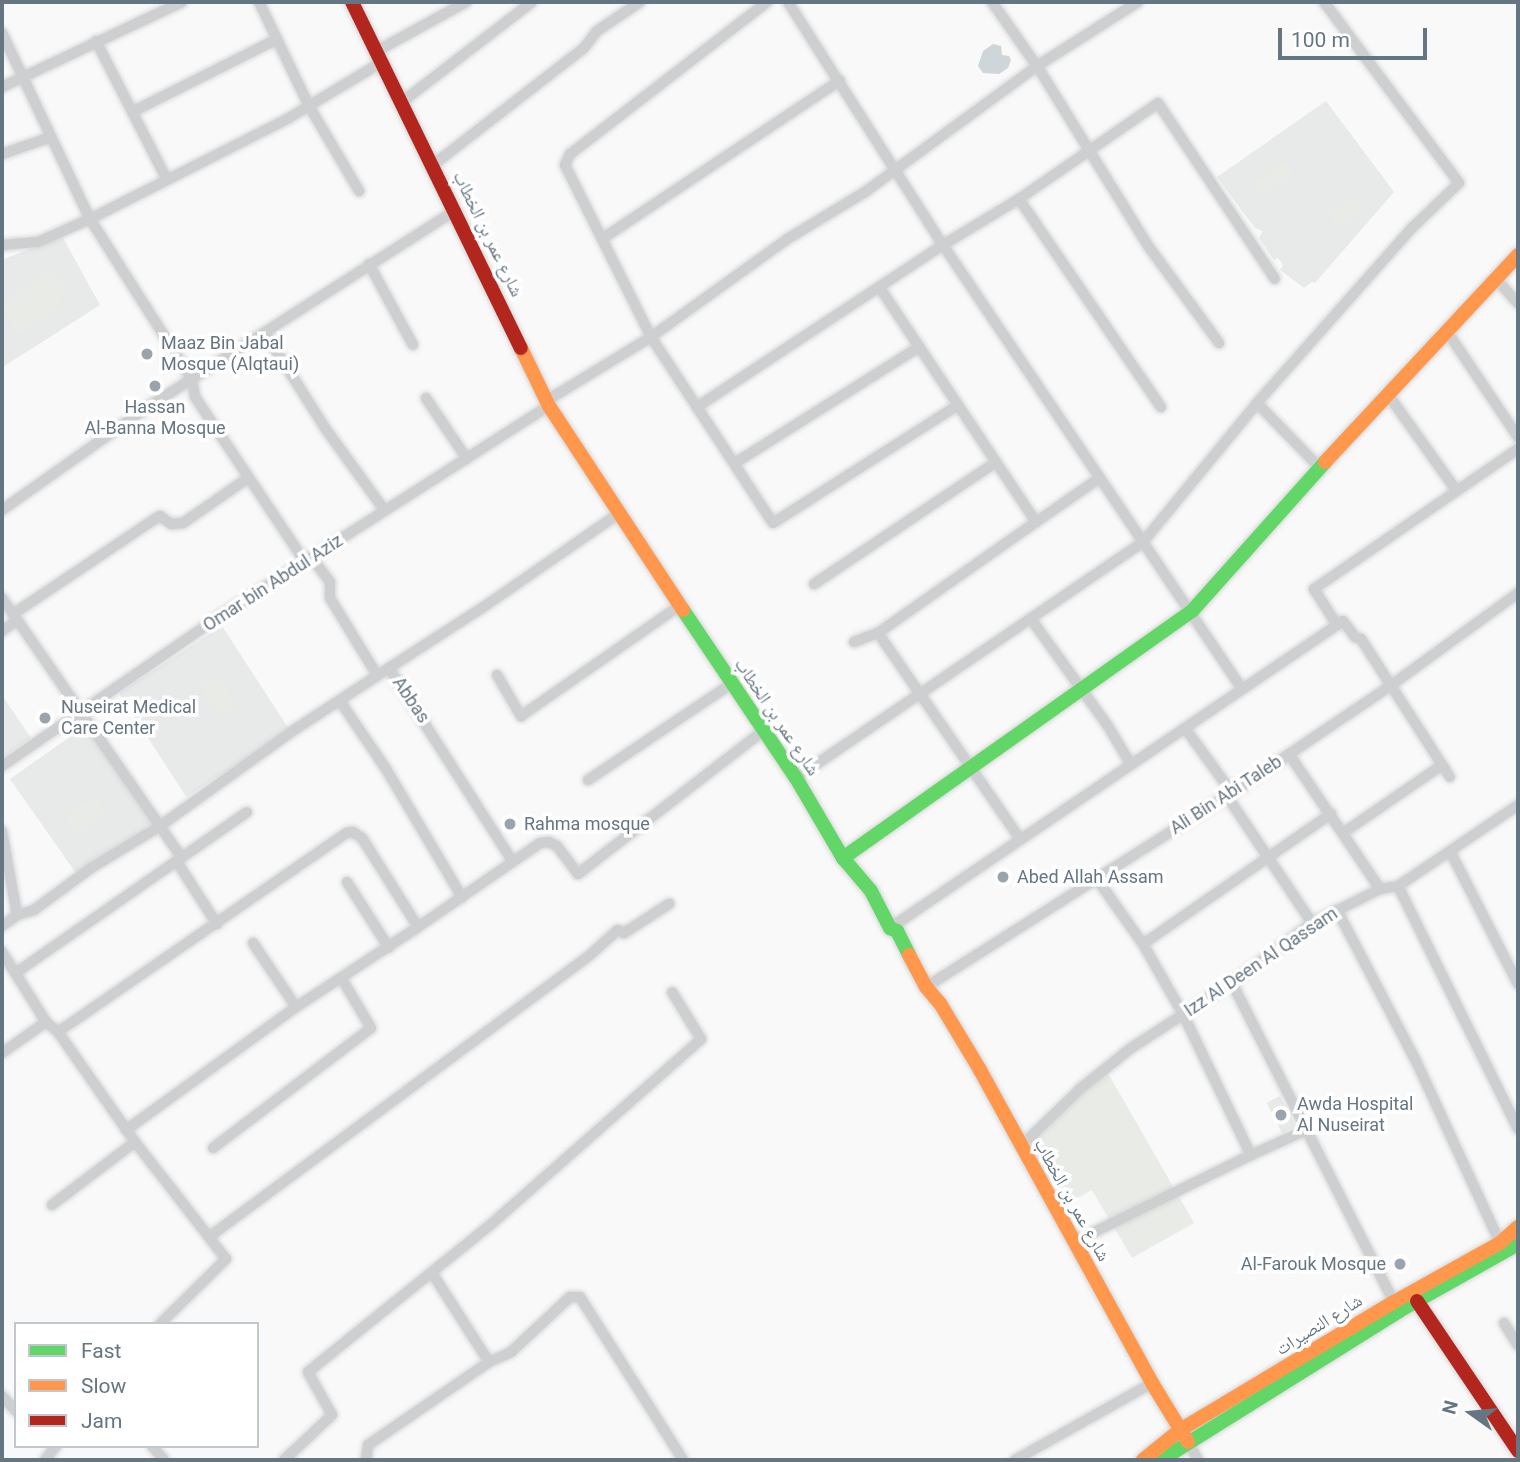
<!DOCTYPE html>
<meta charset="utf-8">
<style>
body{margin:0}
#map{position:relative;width:1520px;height:1462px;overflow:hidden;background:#f9f9f9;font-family:Roboto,"Noto Naskh Arabic",sans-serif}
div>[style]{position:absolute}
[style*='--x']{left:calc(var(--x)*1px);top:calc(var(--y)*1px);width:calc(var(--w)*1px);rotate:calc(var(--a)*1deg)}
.built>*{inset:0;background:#e8e9e9;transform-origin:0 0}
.green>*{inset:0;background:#e8ebe6;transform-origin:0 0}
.water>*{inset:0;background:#ced6d9}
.roads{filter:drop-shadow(0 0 2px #d5d6d7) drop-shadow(0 0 2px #d5d6d7)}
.street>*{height:10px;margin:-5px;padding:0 5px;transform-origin:5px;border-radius:5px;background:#cecfd0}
.fast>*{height:14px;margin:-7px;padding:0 7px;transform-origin:7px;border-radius:7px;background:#63d668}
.slow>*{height:14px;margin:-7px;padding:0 7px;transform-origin:7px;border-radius:7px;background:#ff974d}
.jam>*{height:14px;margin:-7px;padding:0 7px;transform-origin:7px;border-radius:7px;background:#b3261e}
.dots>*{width:19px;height:19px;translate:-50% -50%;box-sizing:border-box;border:4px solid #fff;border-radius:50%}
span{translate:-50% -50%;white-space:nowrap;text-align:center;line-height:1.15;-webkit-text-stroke:7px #fff;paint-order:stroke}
.street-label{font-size:18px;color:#657683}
.poi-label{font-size:18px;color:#657683}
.left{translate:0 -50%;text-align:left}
.right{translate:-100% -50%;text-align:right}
.frame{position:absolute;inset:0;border:4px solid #657683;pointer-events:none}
.legend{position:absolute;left:14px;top:1322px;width:245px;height:126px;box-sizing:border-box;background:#fff;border:2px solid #c1c8cd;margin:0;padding:9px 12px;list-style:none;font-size:21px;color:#657683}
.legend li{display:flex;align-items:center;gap:14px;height:35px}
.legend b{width:35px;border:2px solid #c1c8cd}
.north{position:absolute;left:1436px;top:1378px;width:70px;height:70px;-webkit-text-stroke:5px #fff;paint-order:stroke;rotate:285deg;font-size:19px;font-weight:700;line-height:28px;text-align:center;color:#657683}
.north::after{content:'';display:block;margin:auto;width:24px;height:32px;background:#657683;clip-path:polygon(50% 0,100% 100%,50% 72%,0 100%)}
.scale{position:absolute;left:1278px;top:28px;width:149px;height:32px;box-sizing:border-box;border:4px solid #657683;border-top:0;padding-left:9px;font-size:21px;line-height:24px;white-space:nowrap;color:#657683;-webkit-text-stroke:5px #fff;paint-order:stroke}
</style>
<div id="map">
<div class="built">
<div style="clip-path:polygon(1326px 101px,1394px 192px,1315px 283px,1312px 282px,1304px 288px,1280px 270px,1283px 265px,1278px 258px,1274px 260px,1259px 238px,1263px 231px,1255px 228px,1217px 177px)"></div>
<div style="clip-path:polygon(62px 236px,100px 305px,3px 367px,2px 260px)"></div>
<div style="left:222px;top:626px;width:124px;height:123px;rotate:57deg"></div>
<div style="clip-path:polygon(2px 695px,31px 738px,2px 758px)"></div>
<div style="left:87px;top:725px;width:118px;height:94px;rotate:55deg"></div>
<div style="left:1280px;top:1096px;width:34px;height:15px;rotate:63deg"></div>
</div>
<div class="green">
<div style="left:1285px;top:162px;width:16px;height:39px;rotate:55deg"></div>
<div style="left:1356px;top:195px;width:18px;height:34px;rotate:56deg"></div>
<div style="clip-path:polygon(54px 268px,69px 292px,60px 298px,64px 304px,18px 335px,2px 311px,2px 303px)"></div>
<div style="left:217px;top:673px;width:39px;height:21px;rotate:58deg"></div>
<div style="left:96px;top:795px;width:22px;height:39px;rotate:56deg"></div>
<div style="clip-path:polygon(1105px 1068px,1194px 1223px,1132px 1258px,1092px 1190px,1063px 1206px,1028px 1141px)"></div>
</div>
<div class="water">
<div style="clip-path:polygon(993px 44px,1001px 46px,1002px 55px,1009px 56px,1011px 60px,1008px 68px,999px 74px,983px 73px,978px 66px,983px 51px)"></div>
</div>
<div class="roads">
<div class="street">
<div style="--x:259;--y:2;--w:115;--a:64.3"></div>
<div style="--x:309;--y:106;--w:99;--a:59.5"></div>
<div style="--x:767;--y:2;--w:249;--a:142.3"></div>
<div style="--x:570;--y:154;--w:12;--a:114"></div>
<div style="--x:565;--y:165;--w:192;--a:63.4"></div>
<div style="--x:651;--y:337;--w:170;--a:-35.7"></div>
<div style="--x:789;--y:238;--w:89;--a:-31.2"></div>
<div style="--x:865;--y:192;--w:213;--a:-36.2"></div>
<div style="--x:1037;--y:66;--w:120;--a:-32.4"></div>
<div style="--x:788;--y:2;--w:288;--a:57.5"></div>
<div style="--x:943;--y:245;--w:535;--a:56.04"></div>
<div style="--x:992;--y:2;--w:78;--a:54.9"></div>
<div style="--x:1037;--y:66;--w:213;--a:58.3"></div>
<div style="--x:1149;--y:247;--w:119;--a:53.9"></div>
<div style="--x:2;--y:33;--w:206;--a:64.7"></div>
<div style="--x:90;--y:219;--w:191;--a:57.6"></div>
<div style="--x:192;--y:380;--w:17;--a:80"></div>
<div style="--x:195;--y:397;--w:198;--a:56.3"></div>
<div style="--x:96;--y:41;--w:156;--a:62.9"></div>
<div style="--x:377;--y:51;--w:102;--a:-28.8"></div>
<div style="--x:2;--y:87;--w:199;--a:-25.3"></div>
<div style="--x:402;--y:102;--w:164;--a:-37.6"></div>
<div style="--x:132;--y:112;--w:162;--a:-26.7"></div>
<div style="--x:2;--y:154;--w:52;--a:-19.1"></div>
<div style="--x:433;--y:165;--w:191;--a:-37.8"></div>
<div style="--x:584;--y:48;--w:21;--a:-53"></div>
<div style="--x:597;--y:31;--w:52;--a:-34"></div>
<div style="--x:1019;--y:199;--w:252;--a:55.7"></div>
<div style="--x:602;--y:239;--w:286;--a:-33.7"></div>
<div style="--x:2;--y:245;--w:36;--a:-5"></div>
<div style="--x:38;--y:242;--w:57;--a:-23.9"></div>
<div style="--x:90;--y:219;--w:223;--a:-26.9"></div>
<div style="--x:289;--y:118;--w:109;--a:-31.1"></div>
<div style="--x:369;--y:264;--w:92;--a:61.5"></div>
<div style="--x:1497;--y:280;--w:31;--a:48"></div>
<div style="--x:1446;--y:330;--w:129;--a:56.1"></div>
<div style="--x:265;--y:333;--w:112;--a:57.7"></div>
<div style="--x:325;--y:428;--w:102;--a:54.1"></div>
<div style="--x:1387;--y:393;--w:119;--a:54.6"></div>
<div style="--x:426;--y:398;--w:73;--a:56.1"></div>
<div style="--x:546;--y:401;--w:123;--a:-31.4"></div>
<div style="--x:651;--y:337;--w:84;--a:56.7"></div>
<div style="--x:697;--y:407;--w:295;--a:-33.4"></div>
<div style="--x:943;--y:245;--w:89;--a:-31.2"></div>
<div style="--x:1019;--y:199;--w:169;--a:-34.6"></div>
<div style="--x:1158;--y:103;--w:211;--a:56.4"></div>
<div style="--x:1257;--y:403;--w:91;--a:45.9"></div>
<div style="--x:697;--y:407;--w:135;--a:56.8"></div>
<div style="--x:735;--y:463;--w:218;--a:-32.2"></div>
<div style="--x:2;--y:510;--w:182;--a:-35.2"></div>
<div style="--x:151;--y:405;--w:362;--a:-32.6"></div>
<div style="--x:1036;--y:522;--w:75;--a:-34.7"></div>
<div style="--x:773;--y:523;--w:218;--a:-32.5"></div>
<div style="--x:312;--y:558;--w:30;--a:53"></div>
<div style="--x:330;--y:582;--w:16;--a:90"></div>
<div style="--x:330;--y:598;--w:90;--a:58.6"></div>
<div style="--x:814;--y:584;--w:219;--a:-33.8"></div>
<div style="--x:2;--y:598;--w:316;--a:55.3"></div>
<div style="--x:13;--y:614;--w:171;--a:-33.8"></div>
<div style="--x:155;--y:519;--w:6;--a:-31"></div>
<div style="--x:160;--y:516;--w:14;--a:36"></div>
<div style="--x:171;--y:524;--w:12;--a:-5"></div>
<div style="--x:183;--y:523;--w:79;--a:-34.7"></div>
<div style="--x:1031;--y:619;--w:132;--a:54.3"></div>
<div style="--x:1108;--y:726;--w:43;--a:59.3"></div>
<div style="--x:1337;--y:625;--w:43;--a:-122.6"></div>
<div style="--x:1314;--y:589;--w:247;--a:-34.5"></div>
<div style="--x:2;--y:631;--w:19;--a:-36"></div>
<div style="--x:878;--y:633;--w:250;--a:55.4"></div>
<div style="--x:854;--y:642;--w:26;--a:-21"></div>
<div style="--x:878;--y:633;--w:193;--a:-35.1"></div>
<div style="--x:1036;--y:522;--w:283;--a:-123.7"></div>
<div style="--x:389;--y:668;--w:114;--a:-32.9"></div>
<div style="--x:485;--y:606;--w:162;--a:-34.7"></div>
<div style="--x:497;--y:675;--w:48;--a:59.7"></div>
<div style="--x:521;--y:716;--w:195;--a:-34.8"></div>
<div style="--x:340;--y:701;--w:82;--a:55.9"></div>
<div style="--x:386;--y:769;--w:149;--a:59.3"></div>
<div style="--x:1185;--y:728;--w:80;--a:54.1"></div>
<div style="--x:1289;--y:754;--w:163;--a:56"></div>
<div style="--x:2;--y:766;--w:265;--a:-34.5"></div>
<div style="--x:220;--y:616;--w:390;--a:-32.6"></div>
<div style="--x:796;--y:778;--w:420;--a:-34.2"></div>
<div style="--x:1143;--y:542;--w:180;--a:-50.6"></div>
<div style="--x:1257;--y:403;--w:234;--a:-48.5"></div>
<div style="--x:1412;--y:228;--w:65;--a:-43.8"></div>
<div style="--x:1459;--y:183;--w:226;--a:-126.7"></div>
<div style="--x:588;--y:780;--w:172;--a:-33.9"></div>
<div style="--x:1227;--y:796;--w:153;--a:56.2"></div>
<div style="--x:2;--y:831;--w:85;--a:79.9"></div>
<div style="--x:1343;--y:833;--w:120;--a:-34.5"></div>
<div style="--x:1451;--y:853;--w:147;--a:62.9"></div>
<div style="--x:177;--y:862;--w:74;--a:57.2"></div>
<div style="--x:1097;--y:879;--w:80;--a:54.7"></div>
<div style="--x:1143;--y:944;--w:81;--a:60.3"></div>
<div style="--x:1183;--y:1014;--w:157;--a:64.3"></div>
<div style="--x:1251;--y:1155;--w:60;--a:-24.4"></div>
<div style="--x:347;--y:882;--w:78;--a:57.5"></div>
<div style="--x:1398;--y:886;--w:271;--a:63.7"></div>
<div style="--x:1337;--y:910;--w:170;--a:62.4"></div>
<div style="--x:1416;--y:1061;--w:205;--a:65.2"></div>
<div style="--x:2;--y:926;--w:19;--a:-36"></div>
<div style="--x:17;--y:915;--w:18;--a:-16"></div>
<div style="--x:34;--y:910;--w:71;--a:-36.4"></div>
<div style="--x:91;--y:868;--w:81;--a:-31.3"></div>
<div style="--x:160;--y:826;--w:165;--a:-35.6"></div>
<div style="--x:294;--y:730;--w:113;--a:-33.1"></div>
<div style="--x:389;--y:668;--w:228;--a:57.4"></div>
<div style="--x:418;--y:927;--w:148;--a:-34.5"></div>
<div style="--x:540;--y:843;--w:9;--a:-6"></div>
<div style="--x:549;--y:842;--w:9;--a:27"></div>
<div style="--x:557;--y:846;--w:35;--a:53"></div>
<div style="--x:578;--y:874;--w:232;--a:-37.7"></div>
<div style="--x:890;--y:928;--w:547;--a:-34.13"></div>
<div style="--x:1343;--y:621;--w:20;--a:53"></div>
<div style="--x:1355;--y:637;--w:6;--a:18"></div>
<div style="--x:1361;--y:639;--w:164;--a:57.2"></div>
<div style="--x:253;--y:943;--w:77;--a:56.1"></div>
<div style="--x:1143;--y:944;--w:229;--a:-34.7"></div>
<div style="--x:2;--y:952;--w:83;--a:57.8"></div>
<div style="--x:46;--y:1022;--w:16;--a:40"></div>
<div style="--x:58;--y:1032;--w:134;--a:55"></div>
<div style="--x:135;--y:1142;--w:120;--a:52.1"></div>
<div style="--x:17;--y:972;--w:280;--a:-34.8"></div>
<div style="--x:1232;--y:983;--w:364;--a:63.1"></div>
<div style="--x:926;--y:987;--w:356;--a:-32.4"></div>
<div style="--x:1227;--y:796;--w:197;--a:-34"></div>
<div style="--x:1390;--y:686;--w:158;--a:-36"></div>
<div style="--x:58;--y:1032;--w:351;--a:-34.6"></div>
<div style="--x:347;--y:833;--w:6;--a:-9"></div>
<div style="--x:353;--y:832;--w:11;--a:34"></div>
<div style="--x:362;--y:838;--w:105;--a:57.8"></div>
<div style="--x:418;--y:927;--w:146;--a:146.7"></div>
<div style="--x:296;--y:1007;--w:210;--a:144.1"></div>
<div style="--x:2;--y:1053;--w:54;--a:-35.2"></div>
<div style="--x:1021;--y:1146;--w:82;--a:-44"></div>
<div style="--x:1080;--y:1089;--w:65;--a:-38.8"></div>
<div style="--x:1131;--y:1048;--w:120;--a:-32.8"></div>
<div style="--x:1232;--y:983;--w:100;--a:-36.9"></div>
<div style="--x:1312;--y:923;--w:76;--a:-26.6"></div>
<div style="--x:1380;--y:889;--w:18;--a:-9"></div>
<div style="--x:1398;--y:886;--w:145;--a:-34"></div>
<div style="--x:213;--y:1148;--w:198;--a:-37.2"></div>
<div style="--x:371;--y:1028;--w:57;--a:-120.6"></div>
<div style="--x:52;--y:1205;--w:104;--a:-37.2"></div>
<div style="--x:1074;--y:1242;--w:197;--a:-26.2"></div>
<div style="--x:1504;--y:1323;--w:26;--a:58"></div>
<div style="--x:160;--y:1324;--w:93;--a:-44.6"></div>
<div style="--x:226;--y:1259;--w:28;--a:-128"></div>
<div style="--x:209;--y:1237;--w:475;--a:-36.5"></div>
<div style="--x:591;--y:954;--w:36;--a:-42"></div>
<div style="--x:618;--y:930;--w:7;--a:27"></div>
<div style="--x:624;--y:933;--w:54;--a:-32.8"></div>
<div style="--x:489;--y:1362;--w:24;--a:-24"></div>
<div style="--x:511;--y:1352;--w:81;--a:-43"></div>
<div style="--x:570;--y:1297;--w:10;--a:0"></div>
<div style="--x:580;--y:1297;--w:193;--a:57.7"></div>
<div style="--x:2;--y:1396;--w:21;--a:47"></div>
<div style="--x:1188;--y:1442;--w:21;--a:61"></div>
<div style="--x:152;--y:1446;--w:18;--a:49"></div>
<div style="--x:45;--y:1460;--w:18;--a:-52"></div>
<div style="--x:284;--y:1460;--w:66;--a:-43.2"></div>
<div style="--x:332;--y:1415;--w:49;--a:-119.2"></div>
<div style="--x:308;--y:1372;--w:231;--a:-38.9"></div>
<div style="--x:488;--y:1227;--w:284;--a:-41.4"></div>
<div style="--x:701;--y:1039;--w:55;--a:-121.7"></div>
<div style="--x:366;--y:1460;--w:15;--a:-82"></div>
<div style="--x:368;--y:1445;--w:147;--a:-34.4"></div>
<div style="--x:489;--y:1362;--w:106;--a:-122.6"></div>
<div style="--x:1015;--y:1460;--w:157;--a:-29.3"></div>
</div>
<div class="fast">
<div style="--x:683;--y:610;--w:202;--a:56.1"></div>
<div style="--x:796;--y:778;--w:93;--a:59.6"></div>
<div style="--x:843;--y:858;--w:43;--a:49.7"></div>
<div style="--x:871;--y:891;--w:42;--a:62.8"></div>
<div style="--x:890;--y:928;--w:8;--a:23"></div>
<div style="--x:897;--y:931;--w:27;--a:63"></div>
<div style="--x:843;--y:858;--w:428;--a:-35.3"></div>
<div style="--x:1192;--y:611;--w:200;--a:-48.2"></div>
<div style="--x:1161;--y:1460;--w:281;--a:-32"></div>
<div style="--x:1399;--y:1311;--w:137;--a:-29.4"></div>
</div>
<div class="slow">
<div style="--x:521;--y:348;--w:64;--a:64.2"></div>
<div style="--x:549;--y:406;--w:244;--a:56.7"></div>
<div style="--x:1325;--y:462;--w:283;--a:-47"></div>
<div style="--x:909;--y:955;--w:36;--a:62"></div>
<div style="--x:926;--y:987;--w:23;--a:50"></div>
<div style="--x:941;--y:1005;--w:76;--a:59"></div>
<div style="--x:980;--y:1070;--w:357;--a:61.2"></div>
<div style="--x:1152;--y:1383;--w:69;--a:58.6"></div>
<div style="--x:1143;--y:1460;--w:48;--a:-39"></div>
<div style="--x:1180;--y:1430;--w:249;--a:-30.9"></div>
<div style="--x:1394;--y:1302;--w:121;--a:-29.1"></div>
<div style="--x:1500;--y:1243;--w:24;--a:-42"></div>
</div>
<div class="jam">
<div style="--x:352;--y:2;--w:385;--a:64"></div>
<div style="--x:1417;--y:1301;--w:181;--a:56"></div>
</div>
</div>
<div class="dots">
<div style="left:147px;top:354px;background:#99a4ac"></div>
<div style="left:155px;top:386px;background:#99a4ac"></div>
<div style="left:45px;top:718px;background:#99a4ac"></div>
<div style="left:510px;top:824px;background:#99a4ac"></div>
<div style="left:1003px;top:877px;background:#99a4ac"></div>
<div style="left:1281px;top:1115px;background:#99a4ac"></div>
<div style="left:1400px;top:1264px;background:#99a4ac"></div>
</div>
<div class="street-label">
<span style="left:488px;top:234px;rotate:64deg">شارع عمر بن الخطاب</span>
<span style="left:273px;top:583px;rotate:-33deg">Omar bin Abdul Aziz</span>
<span style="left:411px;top:700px;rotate:56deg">Abbas</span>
<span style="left:777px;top:717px;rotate:56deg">شارع عمر بن الخطاب</span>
<span style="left:1226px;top:795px;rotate:-33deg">Ali Bin Abi Taleb</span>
<span style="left:1261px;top:962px;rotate:-34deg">Izz Al Deen Al Qassam</span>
<span style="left:1072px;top:1200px;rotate:61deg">شارع عمر بن الخطاب</span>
<span style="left:1319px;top:1325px;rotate:-32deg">شارع النصيرات</span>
</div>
<div class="poi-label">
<span class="left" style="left:161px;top:354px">Maaz Bin Jabal<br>Mosque (Alqtaui)</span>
<span style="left:155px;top:418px">Hassan<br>Al-Banna Mosque</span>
<span class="left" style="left:61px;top:718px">Nuseirat Medical<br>Care Center</span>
<span class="left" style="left:524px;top:824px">Rahma mosque</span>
<span class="left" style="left:1017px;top:877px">Abed Allah Assam</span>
<span class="left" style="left:1297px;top:1115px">Awda Hospital<br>Al Nuseirat</span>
<span class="right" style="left:1386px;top:1264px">Al-Farouk Mosque</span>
</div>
<div class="frame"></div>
<ul class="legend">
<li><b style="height:9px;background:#63d668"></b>Fast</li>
<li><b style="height:9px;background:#ff974d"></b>Slow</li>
<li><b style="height:9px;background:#b3261e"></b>Jam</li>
</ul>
<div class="north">N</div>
<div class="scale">100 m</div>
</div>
